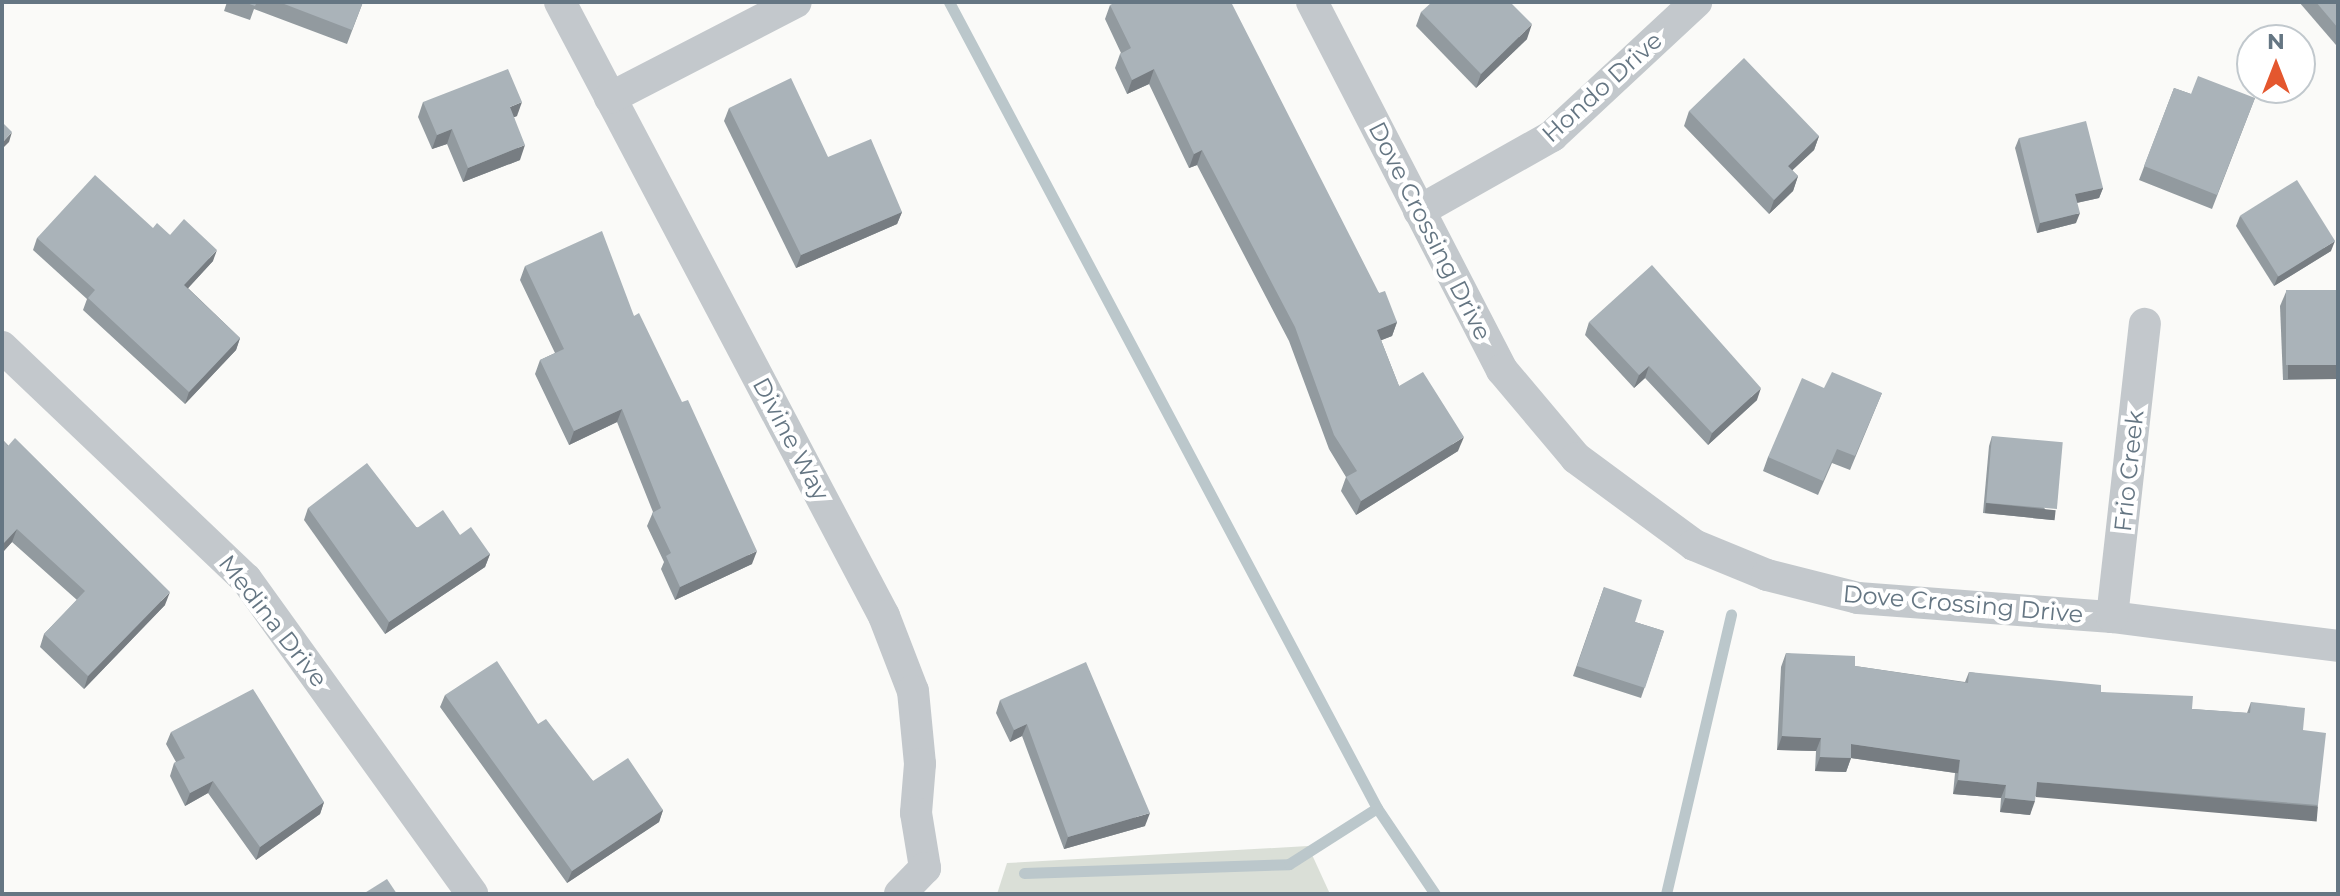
<!DOCTYPE html>
<style>
body{margin:0}
#map{position:relative;width:2340px;height:896px;overflow:hidden;background:#fafaf8;font-family:Montserrat,sans-serif}
div>[style]{position:absolute}
[style*='--x']{left:calc(var(--x)*1px);top:calc(var(--y)*1px);width:calc(var(--w)*1px);rotate:calc(var(--a)*1deg)}
.green>*{inset:0;background:#dadfd7}
.stream>*{height:11px;margin:-5.5px;padding:0 5.5px;transform-origin:5.5px;border-radius:5.5px;background:#bbc7cb}
.minor>*{height:32px;margin:-16px;padding:0 16px;transform-origin:16px;border-radius:16px;background:#c3c8cc}
.wall>*{inset:0;background:#929a9f}
.shaded-wall>*{inset:0;background:#777d82;transform-origin:0 0}
.building>*{inset:0;background:#aab3b9;transform-origin:0 0}
span{translate:-50% -50%;white-space:nowrap;text-align:center;line-height:1.15;-webkit-text-stroke:8px #fff;paint-order:stroke}
.street-label{font-size:24px;color:#657683}
.frame{position:absolute;inset:0;border:4px solid #657683;pointer-events:none}
.north{position:absolute;left:2236px;top:24px;width:80px;height:80px;box-sizing:border-box;background:#fff;border:2px solid #c1c8cd;border-radius:50%;rotate:0deg;font-size:22px;font-weight:700;line-height:32px;text-align:center;color:#657683}
.north::after{content:'';display:block;margin:auto;width:28px;height:36px;background:#e4572e;clip-path:polygon(50% 0,100% 100%,50% 72%,0 100%)}
</style>
<div id="map">
<div class="green">
<div style="clip-path:polygon(1308px 846px,1330px 894px,997px 894px,1007px 863px)"></div>
</div>
<div class="stream">
<div style="--x:949;--y:2;--w:913;--a:62.03"></div>
<div style="--x:1377;--y:808;--w:104;--a:56"></div>
<div style="--x:1024;--y:873;--w:265;--a:-1.9"></div>
<div style="--x:1289;--y:864;--w:104;--a:-32.5"></div>
<div style="--x:1666;--y:894;--w:287;--a:-76.9"></div>
</div>
<div class="minor">
<div style="--x:560;--y:2;--w:694;--a:62.18"></div>
<div style="--x:884;--y:616;--w:80;--a:68.9"></div>
<div style="--x:913;--y:691;--w:73;--a:84.5"></div>
<div style="--x:920;--y:764;--w:49;--a:94.7"></div>
<div style="--x:916;--y:813;--w:56;--a:80.7"></div>
<div style="--x:925;--y:868;--w:36;--a:134"></div>
<div style="--x:1312;--y:2;--w:414;--a:62.7"></div>
<div style="--x:1502;--y:370;--w:115;--a:49.9"></div>
<div style="--x:1576;--y:458;--w:147;--a:36.4"></div>
<div style="--x:1694;--y:545;--w:79;--a:22.3"></div>
<div style="--x:1767;--y:575;--w:94;--a:14.2"></div>
<div style="--x:1858;--y:598;--w:255;--a:4.3"></div>
<div style="--x:2112;--y:617;--w:228;--a:7.3"></div>
<div style="--x:610;--y:98;--w:209;--a:-27.3"></div>
<div style="--x:1419;--y:211;--w:153;--a:-29.4"></div>
<div style="--x:1552;--y:136;--w:197;--a:-42.9"></div>
<div style="--x:2;--y:347;--w:337;--a:43.6"></div>
<div style="--x:246;--y:579;--w:388;--a:54.3"></div>
<div style="--x:2112;--y:617;--w:295;--a:-83.6"></div>
</div>
<div class="wall">
<div style="clip-path:polygon(227px 2px,363px 2px,347px 44px,254px 9px,250px 20px,224px 11px)"></div>
<div style="clip-path:polygon(2299px 2px,2338px 2px,2338px 43px,2336px 45px)"></div>
<div style="clip-path:polygon(1110px 5px,1379px 293px,1397px 322px,1392px 336px,1381px 340px,1399px 386px,1458px 451px,1356px 515px,1341px 491px,1346px 477px,1329px 449px,1289px 341px,1197px 165px,1189px 168px,1149px 84px,1127px 94px,1115px 68px,1120px 54px,1121px 53px,1105px 19px)"></div>
<div style="clip-path:polygon(1421px 12px,1527px 39px,1476px 88px,1416px 26px)"></div>
<div style="clip-path:polygon(2174px 88px,2191px 94px,2255px 98px,2212px 209px,2139px 180px)"></div>
<div style="clip-path:polygon(423px 102px,517px 116px,514px 117px,520px 160px,463px 182px,447px 144px,432px 149px,418px 117px)"></div>
<div style="clip-path:polygon(729px 108px,828px 157px,902px 212px,897px 224px,796px 268px,724px 121px)"></div>
<div style="clip-path:polygon(1689px 111px,1819px 136px,1814px 150px,1792px 170px,1798px 176px,1793px 191px,1769px 214px,1684px 126px)"></div>
<div style="clip-path:polygon(2019px 138px,2103px 188px,2099px 198px,2077px 203px,2076px 223px,2037px 233px,2015px 148px)"></div>
<div style="clip-path:polygon(2240px 216px,2331px 251px,2274px 286px,2236px 226px)"></div>
<div style="clip-path:polygon(153px 228px,170px 235px,213px 261px,188px 288px,240px 338px,236px 350px,185px 404px,83px 310px,87px 299px,33px 250px,37px 238px)"></div>
<div style="clip-path:polygon(525px 266px,634px 316px,752px 564px,675px 600px,661px 569px,664px 562px,647px 526px,653px 512px,617px 422px,569px 445px,535px 374px,540px 360px,555px 353px,520px 280px)"></div>
<div style="clip-path:polygon(2338px 290px,2338px 379px,2283px 380px,2280px 306px,2286px 292px)"></div>
<div style="clip-path:polygon(1589px 322px,1757px 400px,1708px 445px,1645px 378px,1634px 388px,1585px 335px)"></div>
<div style="clip-path:polygon(1824px 388px,1882px 393px,1850px 470px,1832px 463px,1818px 495px,1763px 471px,1768px 457px)"></div>
<div style="clip-path:polygon(1992px 436px,2053px 520px,1983px 513px,1989px 446px)"></div>
<div style="clip-path:polygon(2px 439px,165px 605px,84px 689px,40px 647px,44px 634px,77px 600px,12px 542px,2px 553px)"></div>
<div style="clip-path:polygon(308px 508px,460px 535px,490px 554px,485px 567px,385px 634px,304px 520px)"></div>
<div style="clip-path:polygon(1604px 587px,1635px 622px,1664px 631px,1641px 698px,1573px 676px)"></div>
<div style="clip-path:polygon(1786px 653px,1855px 666px,1965px 682px,1969px 672px,2101px 692px,2192px 709px,2247px 713px,2251px 702px,2303px 730px,2318px 805px,2313px 819px,2035px 796px,2030px 815px,2000px 812px,2001px 798px,1953px 794px,1955px 773px,1851px 758px,1846px 772px,1815px 771px,1816px 751px,1777px 750px,1781px 667px)"></div>
<div style="clip-path:polygon(445px 695px,538px 724px,593px 781px,663px 810px,659px 822px,567px 883px,440px 707px)"></div>
<div style="clip-path:polygon(1000px 700px,1145px 826px,1064px 849px,1022px 736px,1010px 742px,996px 713px)"></div>
<div style="clip-path:polygon(171px 732px,324px 802px,320px 814px,256px 860px,208px 793px,185px 806px,170px 776px,174px 763px,176px 762px,166px 744px)"></div>
</div>
<div class="shaded-wall">
<div style="clip-path:polygon(1532px 24px,1527px 39px,1476px 88px,1481px 74px)"></div>
<div style="clip-path:polygon(1154px 69px,1149px 84px,1127px 94px,1132px 80px)"></div>
<div style="clip-path:polygon(522px 102px,517px 116px,504px 121px,510px 107px)"></div>
<div style="clip-path:polygon(452px 129px,447px 144px,432px 149px,437px 135px)"></div>
<div style="clip-path:polygon(12px 132px,9px 142px,2px 149px,2px 143px)"></div>
<div style="clip-path:polygon(1819px 136px,1814px 150px,1782px 180px,1788px 166px)"></div>
<div style="clip-path:polygon(525px 145px,520px 160px,463px 182px,468px 168px)"></div>
<div style="clip-path:polygon(1202px 150px,1197px 165px,1189px 168px,1194px 154px)"></div>
<div style="clip-path:polygon(1798px 176px,1793px 191px,1769px 214px,1774px 200px)"></div>
<div style="clip-path:polygon(2103px 188px,2099px 198px,2071px 204px,2075px 194px)"></div>
<div style="clip-path:polygon(902px 212px,897px 224px,796px 268px,801px 255px)"></div>
<div style="clip-path:polygon(2080px 213px,2076px 223px,2037px 233px,2040px 223px)"></div>
<div style="clip-path:polygon(2335px 241px,2331px 251px,2274px 286px,2278px 276px)"></div>
<div style="clip-path:polygon(217px 250px,213px 261px,180px 297px,184px 285px)"></div>
<div style="clip-path:polygon(1397px 322px,1392px 336px,1372px 344px,1377px 330px)"></div>
<div style="clip-path:polygon(240px 338px,236px 350px,185px 404px,189px 392px)"></div>
<div style="left:2338px;top:365px;width:14px;height:50px;rotate:90deg"></div>
<div style="clip-path:polygon(1649px 366px,1645px 378px,1634px 388px,1639px 375px)"></div>
<div style="clip-path:polygon(1761px 388px,1757px 400px,1708px 445px,1712px 433px)"></div>
<div style="clip-path:polygon(622px 409px,617px 422px,569px 445px,574px 431px)"></div>
<div style="clip-path:polygon(1464px 437px,1458px 451px,1356px 515px,1361px 501px)"></div>
<div style="left:1986px;top:503px;width:70px;height:10px;rotate:6deg"></div>
<div style="clip-path:polygon(17px 529px,12px 542px,2px 553px,2px 545px)"></div>
<div style="clip-path:polygon(757px 551px,752px 564px,675px 600px,680px 587px)"></div>
<div style="clip-path:polygon(490px 554px,485px 567px,385px 634px,389px 622px)"></div>
<div style="clip-path:polygon(170px 592px,165px 605px,84px 689px,88px 676px)"></div>
<div style="clip-path:polygon(1027px 724px,1022px 736px,1010px 742px,1014px 730px)"></div>
<div style="clip-path:polygon(1782px 736px,1821px 738px,1816px 751px,1777px 750px)"></div>
<div style="left:1851px;top:744px;width:110px;height:14px;rotate:8deg"></div>
<div style="clip-path:polygon(1820px 757px,1851px 758px,1846px 772px,1815px 771px)"></div>
<div style="clip-path:polygon(1958px 780px,2006px 785px,2001px 798px,1953px 794px)"></div>
<div style="clip-path:polygon(213px 781px,208px 793px,185px 806px,190px 793px)"></div>
<div style="left:2037px;top:782px;width:282px;height:15px;rotate:5deg"></div>
<div style="clip-path:polygon(2005px 798px,2035px 801px,2030px 815px,2000px 812px)"></div>
<div style="clip-path:polygon(324px 802px,320px 814px,256px 860px,260px 847px)"></div>
<div style="clip-path:polygon(663px 810px,659px 822px,567px 883px,572px 871px)"></div>
<div style="clip-path:polygon(1150px 813px,1145px 826px,1064px 849px,1068px 837px)"></div>
</div>
<div class="building">
<div style="clip-path:polygon(244px 2px,257px 2px,255px 6px)"></div>
<div style="clip-path:polygon(279px 2px,363px 2px,352px 30px)"></div>
<div style="clip-path:polygon(1116px 2px,1231px 2px,1379px 293px,1385px 291px,1397px 322px,1377px 330px,1399px 386px,1423px 372px,1464px 437px,1361px 501px,1346px 477px,1357px 471px,1334px 435px,1295px 327px,1202px 150px,1194px 154px,1154px 69px,1132px 80px,1120px 54px,1131px 48px,1110px 5px)"></div>
<div style="clip-path:polygon(1432px 2px,1510px 2px,1532px 24px,1481px 74px,1421px 12px)"></div>
<div style="clip-path:polygon(2316px 2px,2338px 2px,2338px 28px)"></div>
<div style="clip-path:polygon(1744px 58px,1819px 136px,1788px 166px,1798px 176px,1774px 200px,1689px 111px)"></div>
<div style="clip-path:polygon(508px 69px,522px 102px,510px 107px,525px 145px,468px 168px,452px 129px,437px 135px,423px 102px)"></div>
<div style="clip-path:polygon(2198px 76px,2255px 98px,2217px 195px,2144px 166px,2174px 88px,2191px 94px)"></div>
<div style="clip-path:polygon(791px 78px,828px 157px,871px 139px,902px 212px,801px 255px,729px 108px)"></div>
<div style="clip-path:polygon(2086px 121px,2103px 188px,2075px 194px,2080px 213px,2040px 223px,2019px 138px)"></div>
<div style="clip-path:polygon(2px 122px,12px 132px,2px 143px)"></div>
<div style="clip-path:polygon(95px 175px,153px 228px,157px 223px,170px 235px,184px 219px,217px 250px,184px 285px,240px 338px,189px 392px,88px 298px,95px 290px,37px 238px)"></div>
<div style="left:2297px;top:180px;width:72px;height:67px;rotate:58deg"></div>
<div style="clip-path:polygon(602px 231px,634px 316px,639px 313px,682px 402px,688px 400px,757px 551px,680px 587px,666px 556px,671px 553px,652px 513px,661px 508px,622px 409px,574px 431px,540px 360px,564px 349px,525px 266px)"></div>
<div style="clip-path:polygon(1652px 265px,1761px 388px,1712px 433px,1649px 366px,1639px 375px,1589px 322px)"></div>
<div style="left:2338px;top:290px;width:75px;height:52px;rotate:90deg"></div>
<div style="clip-path:polygon(1832px 372px,1882px 393px,1855px 456px,1837px 449px,1823px 481px,1768px 457px,1802px 378px,1824px 388px)"></div>
<div style="left:1992px;top:436px;width:71px;height:67px;rotate:5deg"></div>
<div style="clip-path:polygon(15px 438px,170px 592px,88px 676px,44px 634px,85px 591px,17px 529px,2px 545px,2px 439px,8px 446px)"></div>
<div style="clip-path:polygon(367px 463px,417px 528px,443px 510px,460px 535px,471px 527px,490px 554px,389px 622px,308px 508px)"></div>
<div style="clip-path:polygon(1604px 587px,1642px 600px,1635px 622px,1664px 631px,1645px 688px,1577px 666px)"></div>
<div style="clip-path:polygon(1786px 653px,1855px 656px,1855px 666px,1968px 683px,1969px 672px,2101px 685px,2101px 692px,2193px 696px,2192px 709px,2250px 713px,2251px 702px,2305px 708px,2303px 730px,2326px 733px,2318px 805px,2037px 782px,2035px 801px,2005px 798px,2006px 785px,1958px 780px,1960px 760px,1851px 744px,1851px 758px,1820px 757px,1821px 738px,1782px 736px)"></div>
<div style="clip-path:polygon(497px 661px,538px 724px,546px 719px,593px 781px,628px 758px,663px 810px,572px 871px,445px 695px)"></div>
<div style="clip-path:polygon(1086px 662px,1150px 813px,1068px 837px,1027px 724px,1014px 730px,1000px 700px)"></div>
<div style="clip-path:polygon(253px 689px,324px 802px,260px 847px,213px 781px,190px 793px,174px 763px,185px 758px,171px 732px)"></div>
<div style="clip-path:polygon(387px 879px,397px 894px,363px 894px)"></div>
</div>
<div class="street-label">
<span style="left:1602px;top:87px;rotate:-42deg">Hondo Drive</span>
<span style="left:1430px;top:231px;rotate:63deg">Dove Crossing Drive</span>
<span style="left:791px;top:439px;rotate:62deg">Divine Way</span>
<span style="left:2129px;top:471px;rotate:-84deg">Frio Creek</span>
<span style="left:1963px;top:604px;rotate:5deg">Dove Crossing Drive</span>
<span style="left:273px;top:621px;rotate:52deg">Medina Drive</span>
</div>
<div class="frame"></div>
<div class="north">N</div>
</div>
